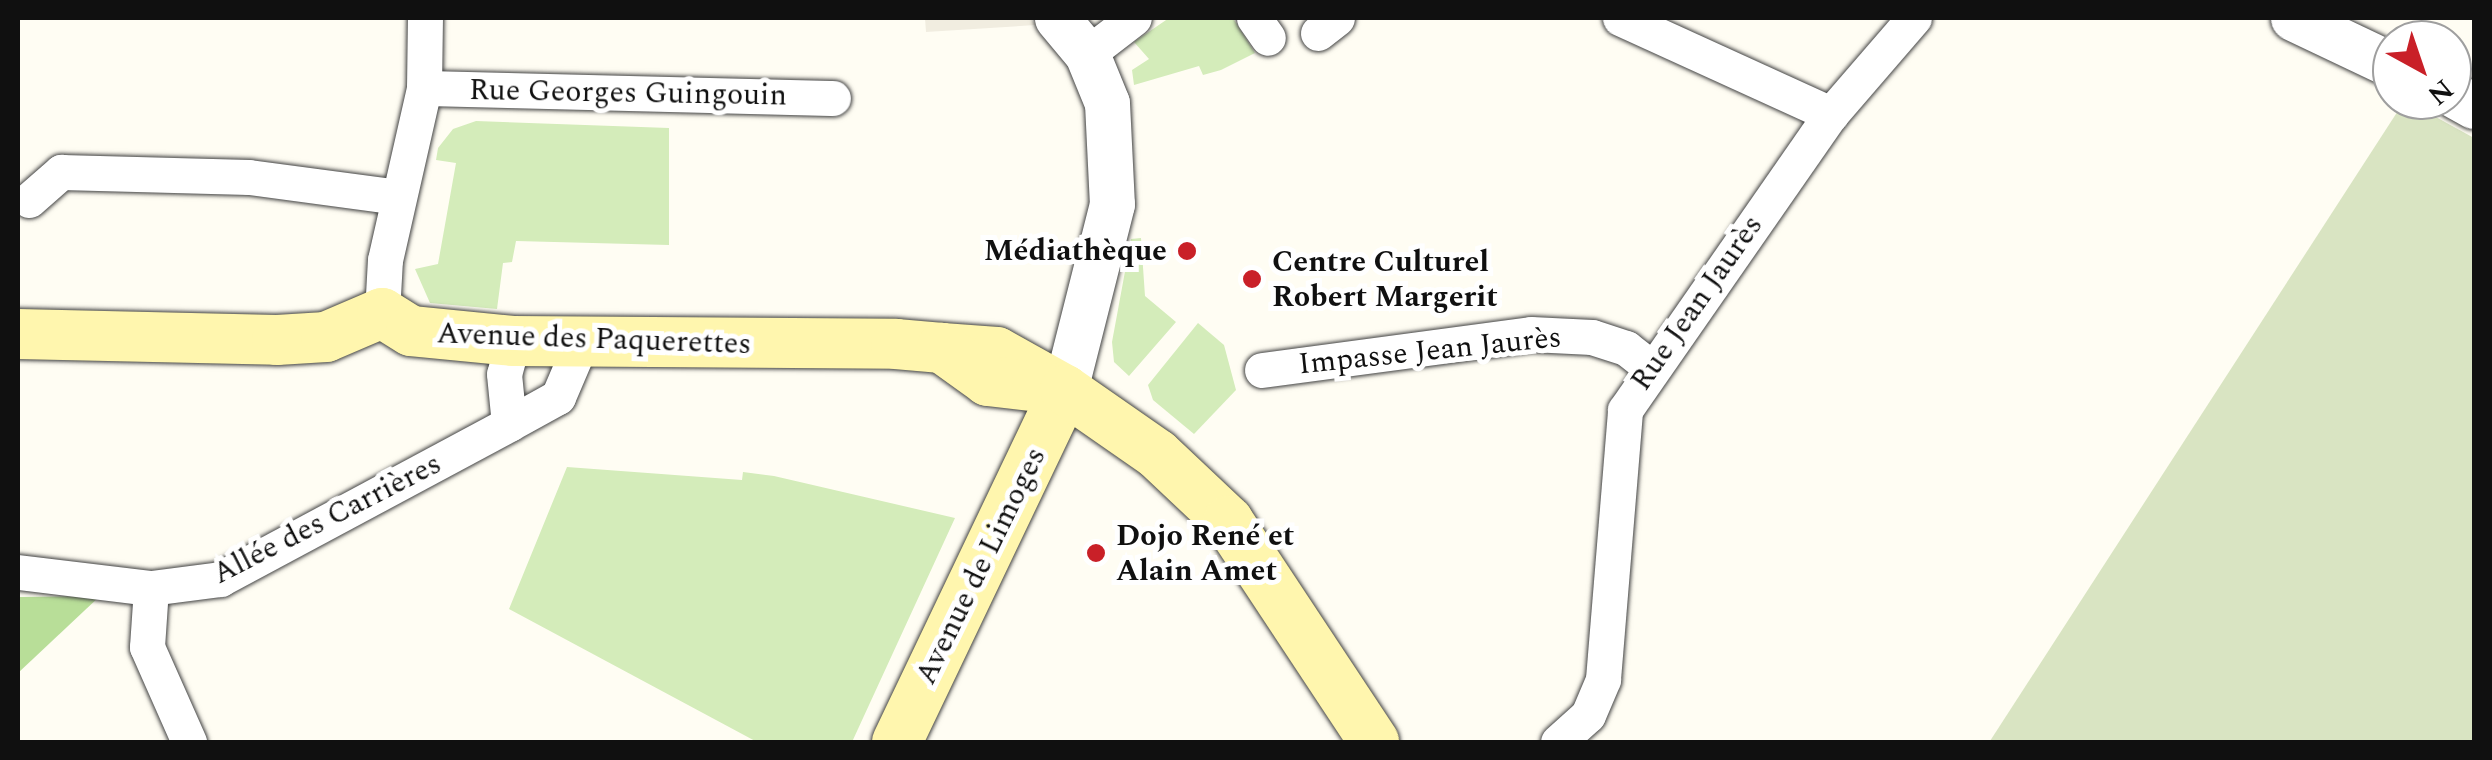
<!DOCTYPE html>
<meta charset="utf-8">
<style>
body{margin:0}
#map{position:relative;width:2492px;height:760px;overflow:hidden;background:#fffdf3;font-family:Spectral,serif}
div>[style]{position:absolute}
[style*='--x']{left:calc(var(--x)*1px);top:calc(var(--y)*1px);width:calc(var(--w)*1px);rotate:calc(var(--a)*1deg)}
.green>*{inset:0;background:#d4ecba}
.forest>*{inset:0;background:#b8de98}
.cemetery>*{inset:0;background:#d9e4c2}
.plaza>*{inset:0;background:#f1ede0}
.roads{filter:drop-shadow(0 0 2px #434343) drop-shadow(0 0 2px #434343)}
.minor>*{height:35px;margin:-17.5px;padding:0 17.5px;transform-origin:17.5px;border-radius:17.5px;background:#fff}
.tertiary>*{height:45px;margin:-22.5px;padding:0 22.5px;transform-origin:22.5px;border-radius:22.5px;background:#fff}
.secondary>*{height:50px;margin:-25px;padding:0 25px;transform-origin:25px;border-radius:25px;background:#fff6ae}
.dots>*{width:28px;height:28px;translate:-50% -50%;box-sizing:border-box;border:5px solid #fff;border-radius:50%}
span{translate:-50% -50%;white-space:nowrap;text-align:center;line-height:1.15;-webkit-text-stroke:10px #fff;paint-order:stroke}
.street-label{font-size:30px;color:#101010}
.poi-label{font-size:30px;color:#101010;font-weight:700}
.right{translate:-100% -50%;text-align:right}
.left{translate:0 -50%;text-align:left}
.frame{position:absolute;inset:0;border:20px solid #101010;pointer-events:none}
.north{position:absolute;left:2372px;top:20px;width:100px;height:100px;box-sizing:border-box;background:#fff;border:2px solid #9f9f9f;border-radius:50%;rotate:140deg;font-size:28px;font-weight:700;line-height:40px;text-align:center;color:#101010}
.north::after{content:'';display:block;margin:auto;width:35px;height:45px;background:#c92028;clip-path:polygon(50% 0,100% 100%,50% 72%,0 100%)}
</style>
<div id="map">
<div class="green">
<div style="clip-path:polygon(1169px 18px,1233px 18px,1255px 53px,1221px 70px,1203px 75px,1199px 66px,1134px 85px,1132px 70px,1149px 59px,1134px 42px)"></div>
<div style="clip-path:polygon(476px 121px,669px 128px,669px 245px,516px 241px,512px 262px,503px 263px,497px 309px,430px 303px,415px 269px,438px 264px,456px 163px,436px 160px,438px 148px,453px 129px)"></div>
<div style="clip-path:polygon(1141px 238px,1145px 296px,1176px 322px,1129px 376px,1114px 362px,1112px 342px,1131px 239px)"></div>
<div style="clip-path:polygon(1198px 323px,1224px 345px,1236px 390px,1194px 434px,1153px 400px,1148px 385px)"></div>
<div style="clip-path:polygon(567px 467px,742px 480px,743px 472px,774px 476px,955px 518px,852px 742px,757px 742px,509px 609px)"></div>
</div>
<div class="forest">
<div style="clip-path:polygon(100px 596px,18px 673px,18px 597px)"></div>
</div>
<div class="cemetery">
<div style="clip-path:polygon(2405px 100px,2474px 138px,2474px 742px,1990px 741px)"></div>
</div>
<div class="plaza">
<div style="clip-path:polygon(925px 18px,1030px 18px,1036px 25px,926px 32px)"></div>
</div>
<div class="roads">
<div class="minor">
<div style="--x:1254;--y:18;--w:24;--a:55"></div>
<div style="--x:1620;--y:18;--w:232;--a:24.5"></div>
<div style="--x:1318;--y:33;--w:24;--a:-38"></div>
<div style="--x:1087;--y:54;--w:59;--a:-37.5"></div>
<div style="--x:424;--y:88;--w:409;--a:1.4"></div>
<div style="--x:29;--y:200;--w:43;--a:-41.2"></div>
<div style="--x:61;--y:172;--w:188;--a:1.5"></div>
<div style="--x:249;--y:177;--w:150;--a:7.6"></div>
<div style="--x:382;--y:313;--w:53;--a:-86.8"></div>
<div style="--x:385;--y:260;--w:176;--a:-77.2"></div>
<div style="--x:424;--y:88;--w:70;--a:-89.2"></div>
<div style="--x:513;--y:341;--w:34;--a:105"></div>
<div style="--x:504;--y:374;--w:50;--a:84.3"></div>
<div style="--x:509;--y:424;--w:56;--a:-28.9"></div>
<div style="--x:558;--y:397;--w:59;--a:-66.9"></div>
<div style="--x:1262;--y:370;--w:271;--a:-7.6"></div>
<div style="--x:1531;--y:334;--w:61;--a:2.8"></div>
<div style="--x:1592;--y:337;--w:36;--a:18"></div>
<div style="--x:1626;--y:348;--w:31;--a:38"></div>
<div style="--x:18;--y:572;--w:134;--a:6.9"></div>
<div style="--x:151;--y:588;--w:70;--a:-7.4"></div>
<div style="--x:220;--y:579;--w:328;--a:-28.2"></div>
<div style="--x:151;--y:588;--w:59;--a:93.9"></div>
<div style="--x:147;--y:647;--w:104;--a:66.1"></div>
<div style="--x:1558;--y:742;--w:40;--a:-42"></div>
<div style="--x:1588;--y:715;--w:39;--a:-67"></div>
<div style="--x:1603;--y:679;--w:270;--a:-85.3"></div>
<div style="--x:1625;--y:410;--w:361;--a:-55.2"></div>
<div style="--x:1831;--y:114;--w:127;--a:-49.2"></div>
</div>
<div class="tertiary">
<div style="--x:1057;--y:18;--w:47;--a:50.2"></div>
<div style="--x:1087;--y:54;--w:53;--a:67.8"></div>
<div style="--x:1107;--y:103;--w:101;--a:87.2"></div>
<div style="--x:1112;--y:204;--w:192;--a:104.2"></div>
<div style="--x:2293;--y:18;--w:110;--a:25.4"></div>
<div style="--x:2452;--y:94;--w:25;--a:29"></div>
</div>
<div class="secondary">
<div style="--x:18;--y:334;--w:259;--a:1.3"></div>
<div style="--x:277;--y:340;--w:49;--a:-3.5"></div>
<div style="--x:326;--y:337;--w:61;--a:-23.2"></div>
<div style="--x:382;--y:313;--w:34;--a:32"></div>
<div style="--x:411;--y:331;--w:102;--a:5.6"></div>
<div style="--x:513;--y:341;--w:383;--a:0.4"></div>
<div style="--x:896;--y:344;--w:46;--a:5"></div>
<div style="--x:942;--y:348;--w:55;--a:4.2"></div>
<div style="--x:997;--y:352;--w:78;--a:29.2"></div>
<div style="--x:1065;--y:390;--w:78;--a:-173.3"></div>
<div style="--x:988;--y:381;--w:57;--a:-144.3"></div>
<div style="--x:897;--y:742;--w:390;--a:-64.5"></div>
<div style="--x:1065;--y:390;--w:112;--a:34.8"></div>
<div style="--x:1157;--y:454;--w:98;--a:43.3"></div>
<div style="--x:1228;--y:521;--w:265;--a:56.5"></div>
</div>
</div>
<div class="dots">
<div style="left:1187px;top:251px;background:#c92028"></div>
<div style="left:1252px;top:279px;background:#c92028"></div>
<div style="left:1096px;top:553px;background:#c92028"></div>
</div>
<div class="street-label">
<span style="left:628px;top:93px;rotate:1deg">Rue Georges Guingouin</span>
<span style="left:1697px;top:303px;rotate:-55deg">Rue Jean Jaurès</span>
<span style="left:594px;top:339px;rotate:2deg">Avenue des Paquerettes</span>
<span style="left:1430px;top:351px;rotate:-6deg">Impasse Jean Jaurès</span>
<span style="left:327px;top:519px;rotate:-27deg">Allée des Carrières</span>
<span style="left:981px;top:566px;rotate:-64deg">Avenue de Limoges</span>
</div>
<div class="poi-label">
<span class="right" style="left:1167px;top:251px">Médiathèque</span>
<span class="left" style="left:1272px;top:279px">Centre Culturel<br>Robert Margerit</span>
<span class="left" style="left:1116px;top:553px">Dojo René et<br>Alain Amet</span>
</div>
<div class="frame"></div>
<div class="north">N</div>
</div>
